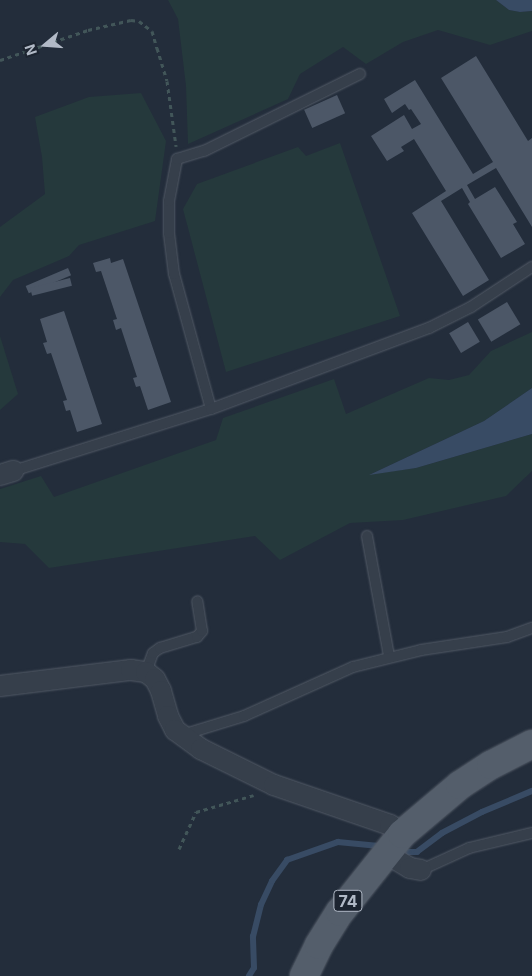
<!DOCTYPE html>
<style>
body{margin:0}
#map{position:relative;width:532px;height:976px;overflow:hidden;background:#232d3b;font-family:Inter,sans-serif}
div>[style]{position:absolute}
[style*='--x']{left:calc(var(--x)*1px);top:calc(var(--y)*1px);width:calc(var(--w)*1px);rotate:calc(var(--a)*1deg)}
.green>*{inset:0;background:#25393c}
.water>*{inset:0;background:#384b64}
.stream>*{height:5.5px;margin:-2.75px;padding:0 2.75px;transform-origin:2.75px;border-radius:2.75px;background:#384b64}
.building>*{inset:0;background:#4c5767;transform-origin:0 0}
.path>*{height:3px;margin-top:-1.5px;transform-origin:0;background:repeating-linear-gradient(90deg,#425659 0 4px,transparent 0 8px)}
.roads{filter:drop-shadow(0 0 1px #525a66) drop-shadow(0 0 1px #525a66)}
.service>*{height:10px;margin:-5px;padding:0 5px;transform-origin:5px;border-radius:5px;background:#363f4b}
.minor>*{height:20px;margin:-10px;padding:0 10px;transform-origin:10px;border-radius:10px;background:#363f4b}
.primary>*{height:28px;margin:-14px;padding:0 14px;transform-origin:14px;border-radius:14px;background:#545e6b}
span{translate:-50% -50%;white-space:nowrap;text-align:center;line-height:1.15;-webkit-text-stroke:4px #1c2430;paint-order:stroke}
.shield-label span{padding:1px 4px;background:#1c2430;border:1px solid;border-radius:4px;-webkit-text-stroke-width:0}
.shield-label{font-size:16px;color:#b2bac7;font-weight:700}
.north{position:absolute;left:20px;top:20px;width:50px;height:50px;-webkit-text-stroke:4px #1c2430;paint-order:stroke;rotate:252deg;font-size:14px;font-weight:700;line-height:20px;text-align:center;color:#b2bac7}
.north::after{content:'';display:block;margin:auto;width:18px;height:22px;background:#b2bac7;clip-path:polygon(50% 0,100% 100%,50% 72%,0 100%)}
</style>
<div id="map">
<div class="green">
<div style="clip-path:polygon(168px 0,496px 0,509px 10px,520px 12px,532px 11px,532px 31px,490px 45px,438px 30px,403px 42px,366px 64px,343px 47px,300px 74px,288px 99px,188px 144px,186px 86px,178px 19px)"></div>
<div style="clip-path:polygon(141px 93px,166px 141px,155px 221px,79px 245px,69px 256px,13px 280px,0 297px,0 227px,45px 194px,42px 157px,35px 117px,89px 97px)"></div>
<div style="clip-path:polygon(340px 143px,400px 316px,226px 372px,183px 209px,197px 184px,298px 147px,306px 156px)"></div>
<div style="clip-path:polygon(532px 332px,532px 388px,484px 421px,371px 474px,416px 468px,532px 434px,532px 471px,506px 496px,403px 520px,350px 523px,280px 560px,255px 536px,49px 568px,25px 544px,0 542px,0 489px,41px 476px,54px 497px,216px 440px,223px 418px,334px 379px,346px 414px,429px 378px,449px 380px,469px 375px,491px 351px)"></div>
<div style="clip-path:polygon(0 336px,18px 394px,0 410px)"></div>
</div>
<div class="water">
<div style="clip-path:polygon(496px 0,532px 0,532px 11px,520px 12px,509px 10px)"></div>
<div style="clip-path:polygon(532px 388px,532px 434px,416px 468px,369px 475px,484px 421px)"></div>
</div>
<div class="stream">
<div style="--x:408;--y:852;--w:9;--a:0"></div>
<div style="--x:417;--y:852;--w:31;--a:-37"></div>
<div style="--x:442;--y:833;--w:45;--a:-27.7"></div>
<div style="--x:482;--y:812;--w:54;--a:-22.8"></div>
<div style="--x:249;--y:976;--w:9;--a:-58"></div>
<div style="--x:254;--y:968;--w:31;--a:-92"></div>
<div style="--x:253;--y:937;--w:33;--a:-76"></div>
<div style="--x:261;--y:905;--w:26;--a:-65"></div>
<div style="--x:272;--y:881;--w:26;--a:-54"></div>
<div style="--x:287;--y:860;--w:54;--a:-19.4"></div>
<div style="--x:338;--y:842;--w:41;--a:5.6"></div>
</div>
<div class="building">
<div style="clip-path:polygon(476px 56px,528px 141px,532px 138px,532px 227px,496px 168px,467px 185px,475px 199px,495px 187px,517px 222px,513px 224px,525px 244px,501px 258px,468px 204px,470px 202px,462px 188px,441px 201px,489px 280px,463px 296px,412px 213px,446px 191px,414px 139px,401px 147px,404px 151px,387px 161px,371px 136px,404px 115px,412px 129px,421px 124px,411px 109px,409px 110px,405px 104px,392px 113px,384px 99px,415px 80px,473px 174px,493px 162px,441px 78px)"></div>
<div style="left:337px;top:95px;width:20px;height:36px;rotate:66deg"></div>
<div style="clip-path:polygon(110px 258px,111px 263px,123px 259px,171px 402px,148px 410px,140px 386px,136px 387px,133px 378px,137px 377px,121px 328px,116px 330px,113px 320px,117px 319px,101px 271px,96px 272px,93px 263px)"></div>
<div style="left:68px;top:268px;width:8px;height:46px;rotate:67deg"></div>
<div style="left:70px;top:278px;width:8px;height:41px;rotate:76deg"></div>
<div style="left:507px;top:302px;width:26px;height:34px;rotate:59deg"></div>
<div style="clip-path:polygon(64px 311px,102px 424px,77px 432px,70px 410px,66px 411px,63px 401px,67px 400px,51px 353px,47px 354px,43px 343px,47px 342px,40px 319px)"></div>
<div style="left:468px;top:322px;width:23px;height:22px;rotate:59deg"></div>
</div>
<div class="path">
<div style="--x:0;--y:60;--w:93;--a:-18.8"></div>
<div style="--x:88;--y:30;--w:44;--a:-13.1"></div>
<div style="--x:131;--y:20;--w:8;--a:7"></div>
<div style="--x:139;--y:21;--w:16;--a:38"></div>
<div style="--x:152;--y:31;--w:18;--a:74"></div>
<div style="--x:157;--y:48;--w:34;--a:73"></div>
<div style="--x:167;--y:81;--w:66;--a:82.1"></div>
<div style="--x:179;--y:849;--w:41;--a:-65.3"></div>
<div style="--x:196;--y:812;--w:60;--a:-16.3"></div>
</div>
<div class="roads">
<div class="service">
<div style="--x:211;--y:409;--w:140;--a:-105.3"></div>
<div style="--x:174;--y:274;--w:41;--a:-97"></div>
<div style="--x:169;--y:233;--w:32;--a:-90"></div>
<div style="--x:169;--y:201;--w:43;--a:-79.2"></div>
<div style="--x:177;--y:159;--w:28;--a:-17"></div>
<div style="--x:204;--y:151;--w:174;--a:-26.3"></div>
<div style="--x:13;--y:471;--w:207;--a:-17.4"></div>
<div style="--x:211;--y:409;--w:233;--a:-20.4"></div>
<div style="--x:429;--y:328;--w:47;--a:-26.6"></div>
<div style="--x:471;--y:307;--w:73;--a:-33.3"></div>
<div style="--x:367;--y:536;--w:122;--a:79.6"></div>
<div style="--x:146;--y:672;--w:20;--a:-70"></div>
<div style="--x:153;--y:653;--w:9;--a:-36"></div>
<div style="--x:160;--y:648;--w:39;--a:-17"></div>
<div style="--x:197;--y:637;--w:8;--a:-50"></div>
<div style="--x:202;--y:631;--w:30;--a:-99"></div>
<div style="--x:182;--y:735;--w:65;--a:-17"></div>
<div style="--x:244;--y:716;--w:120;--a:-24.2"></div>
<div style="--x:353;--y:667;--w:70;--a:-14"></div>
<div style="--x:421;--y:650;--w:87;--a:-8.6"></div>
<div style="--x:507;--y:637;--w:27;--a:-20"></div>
<div style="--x:421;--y:870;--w:53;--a:-24.6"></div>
<div style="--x:469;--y:848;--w:65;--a:-13.4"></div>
</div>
<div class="minor">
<div style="--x:0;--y:475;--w:14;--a:-17"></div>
<div style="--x:0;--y:686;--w:132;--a:-7"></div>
<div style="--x:131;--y:670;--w:15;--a:8"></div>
<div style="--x:146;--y:672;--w:11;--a:38"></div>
<div style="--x:155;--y:679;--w:13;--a:63"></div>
<div style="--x:161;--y:691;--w:26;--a:74"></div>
<div style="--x:168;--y:716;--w:16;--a:63"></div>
<div style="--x:175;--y:730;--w:32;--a:36"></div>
<div style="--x:201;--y:749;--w:81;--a:26.3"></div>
<div style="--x:274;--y:785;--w:123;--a:19"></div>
<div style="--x:390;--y:825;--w:15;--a:37"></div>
<div style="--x:385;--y:853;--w:29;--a:31"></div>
<div style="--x:410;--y:868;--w:11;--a:10"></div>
</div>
<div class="primary">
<div style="--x:304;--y:976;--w:34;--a:-64"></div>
<div style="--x:319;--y:945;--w:39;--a:-58"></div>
<div style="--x:340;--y:912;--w:100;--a:-51.5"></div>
<div style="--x:402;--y:834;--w:76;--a:-40.2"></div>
<div style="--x:460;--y:785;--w:37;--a:-33"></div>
<div style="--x:491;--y:765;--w:46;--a:-27.1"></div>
</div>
</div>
<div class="shield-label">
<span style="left:348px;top:901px">74</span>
</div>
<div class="north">N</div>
</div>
